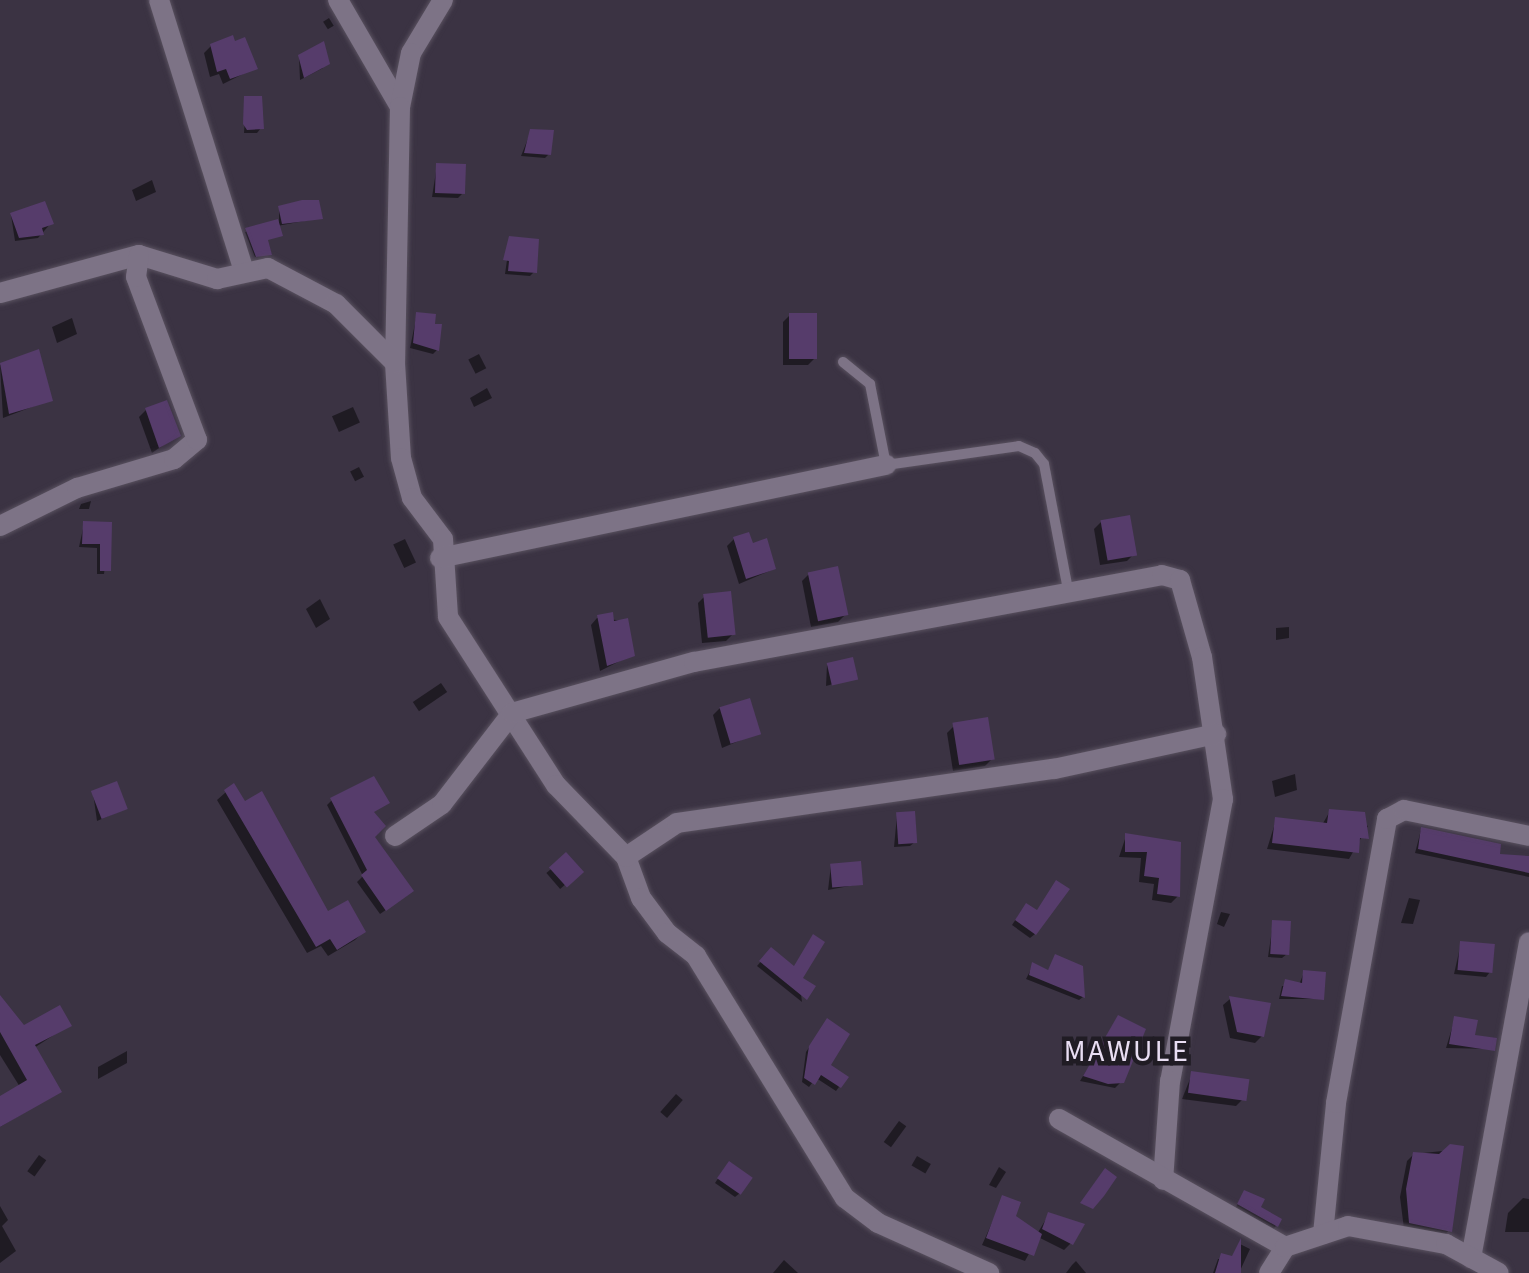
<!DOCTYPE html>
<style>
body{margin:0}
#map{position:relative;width:1529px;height:1273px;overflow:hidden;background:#3b3343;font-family:"Source Sans 3",sans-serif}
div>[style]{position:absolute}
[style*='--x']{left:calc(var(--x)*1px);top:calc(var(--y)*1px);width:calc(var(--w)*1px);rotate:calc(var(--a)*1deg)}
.shadow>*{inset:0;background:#0007;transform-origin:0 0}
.building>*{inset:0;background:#563c6b;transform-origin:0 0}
.roads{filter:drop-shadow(0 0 2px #59515f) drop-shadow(0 0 2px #59515f)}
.lane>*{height:10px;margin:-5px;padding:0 5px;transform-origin:5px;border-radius:5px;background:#7d7386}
.street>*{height:20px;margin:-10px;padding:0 10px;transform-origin:10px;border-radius:10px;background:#7d7386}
span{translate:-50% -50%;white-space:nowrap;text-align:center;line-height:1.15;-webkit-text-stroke:9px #201c24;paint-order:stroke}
.quarter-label{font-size:30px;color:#e9def3;letter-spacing:2.5px}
</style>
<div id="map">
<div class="shadow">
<div style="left:329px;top:18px;width:9px;height:7px;rotate:58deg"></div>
<div style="clip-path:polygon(211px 46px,255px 68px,223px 84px,219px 74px,210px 77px,204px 53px)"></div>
<div style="clip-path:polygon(299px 57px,323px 68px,300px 80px)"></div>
<div style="clip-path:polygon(246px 99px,261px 128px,257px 133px,244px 133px)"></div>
<div style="clip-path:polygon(531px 131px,549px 154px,545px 158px,521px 156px)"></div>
<div style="clip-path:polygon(437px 165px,462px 194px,458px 198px,432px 197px)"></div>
<div style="clip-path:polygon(152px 180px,156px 192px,136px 201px,132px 190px)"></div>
<div style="clip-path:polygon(279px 208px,320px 218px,277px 226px,266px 240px,269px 254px,255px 257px,245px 232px,279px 222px)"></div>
<div style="clip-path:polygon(11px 215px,51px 223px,38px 238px,15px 241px)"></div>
<div style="clip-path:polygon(510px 239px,534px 272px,530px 276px,505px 274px)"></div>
<div style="clip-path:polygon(417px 314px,437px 350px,433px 354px,410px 348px)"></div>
<div style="clip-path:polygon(790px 315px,815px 358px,808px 365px,783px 365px,783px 322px)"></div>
<div style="clip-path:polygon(72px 318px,77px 334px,57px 343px,52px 327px)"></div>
<div style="clip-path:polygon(38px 353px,50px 400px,3px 418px,0 365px)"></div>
<div style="left:479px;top:354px;width:16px;height:12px;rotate:63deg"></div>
<div style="clip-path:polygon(487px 388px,492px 398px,474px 407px,470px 398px)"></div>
<div style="left:353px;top:407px;width:17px;height:23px;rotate:66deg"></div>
<div style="clip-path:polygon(146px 410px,178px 435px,152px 453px,139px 417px)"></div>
<div style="left:359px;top:467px;width:11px;height:10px;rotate:63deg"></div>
<div style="clip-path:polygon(91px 501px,89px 509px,79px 509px,81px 504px)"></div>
<div style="clip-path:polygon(1101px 522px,1134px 554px,1127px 561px,1100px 565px,1094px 529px)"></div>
<div style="clip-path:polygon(84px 524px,110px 524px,104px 574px,97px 574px,97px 548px,79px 547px)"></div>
<div style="left:405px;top:539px;width:26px;height:13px;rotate:65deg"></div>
<div style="clip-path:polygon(734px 539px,751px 546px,774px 569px,739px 584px,727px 546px)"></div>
<div style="clip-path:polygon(809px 574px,845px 615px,838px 622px,811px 627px,802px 581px)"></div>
<div style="clip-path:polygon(705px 596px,733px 634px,726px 641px,702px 643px,698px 603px)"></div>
<div style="clip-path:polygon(320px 599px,330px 619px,316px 628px,306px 609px)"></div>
<div style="clip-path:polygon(597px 618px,626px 621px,632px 655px,600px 671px,591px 625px)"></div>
<div style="clip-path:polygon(1289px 627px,1289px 638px,1276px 640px,1276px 628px)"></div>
<div style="clip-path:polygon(827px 665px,855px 678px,826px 686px)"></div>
<div style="left:441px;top:683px;width:11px;height:34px;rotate:56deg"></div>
<div style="clip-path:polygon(720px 708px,758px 733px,722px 748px,713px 715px)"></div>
<div style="clip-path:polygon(954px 726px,992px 759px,985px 766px,953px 771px,947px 733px)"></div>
<div style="clip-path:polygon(1295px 774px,1297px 790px,1275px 797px,1272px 781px)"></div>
<div style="clip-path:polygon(226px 792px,327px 914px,363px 932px,355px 940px,328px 956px,321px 946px,307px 953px,217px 800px)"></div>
<div style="clip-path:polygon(93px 793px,125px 809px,97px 821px)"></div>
<div style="clip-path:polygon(332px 800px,372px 813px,372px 837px,406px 896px,380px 914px,357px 882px,363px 876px,327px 805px)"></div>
<div style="clip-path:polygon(1330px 811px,1368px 826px,1349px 859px,1267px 849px,1276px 820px,1322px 825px)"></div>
<div style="clip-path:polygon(897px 815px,915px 842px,910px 846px,894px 847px)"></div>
<div style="clip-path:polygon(1421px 830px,1497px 856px,1529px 859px,1529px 877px,1415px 853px)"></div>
<div style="clip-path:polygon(1126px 836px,1178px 844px,1178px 896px,1171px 903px,1152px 900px,1154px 884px,1139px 882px,1141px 858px,1119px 857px)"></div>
<div style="left:566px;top:856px;width:21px;height:26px;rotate:49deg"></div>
<div style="clip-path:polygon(831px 865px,860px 884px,828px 890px)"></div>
<div style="clip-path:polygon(1409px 898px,1420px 900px,1413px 924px,1401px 923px)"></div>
<div style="clip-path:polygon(1022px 910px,1035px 934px,1030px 938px,1012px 925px)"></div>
<div style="clip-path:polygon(1221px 912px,1230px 914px,1224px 927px,1217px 924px)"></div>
<div style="clip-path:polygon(1273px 923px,1287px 954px,1282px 958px,1268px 957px)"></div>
<div style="clip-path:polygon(1461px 943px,1490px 972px,1486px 977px,1454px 974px)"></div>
<div style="clip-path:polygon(771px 950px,799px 978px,802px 1002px,757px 966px)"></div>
<div style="clip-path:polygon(1056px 957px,1083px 997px,1079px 1000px,1026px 979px,1033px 965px,1047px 972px)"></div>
<div style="clip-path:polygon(1304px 972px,1321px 999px,1279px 999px,1282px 986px,1299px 985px)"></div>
<div style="clip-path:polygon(0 996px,23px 1028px,69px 1025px,34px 1048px,59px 1092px,0 1127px,0 1099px,20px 1087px,0 1055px)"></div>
<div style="clip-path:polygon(1230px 999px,1262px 1036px,1255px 1043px,1230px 1038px,1223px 1005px)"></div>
<div style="clip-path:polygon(1118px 1018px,1122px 1081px,1115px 1088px,1080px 1081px)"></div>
<div style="clip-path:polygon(1455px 1018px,1472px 1037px,1493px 1049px,1446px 1048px)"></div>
<div style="clip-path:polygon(824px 1025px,827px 1065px,839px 1087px,836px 1091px,816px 1078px,809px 1087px,802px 1082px,806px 1052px)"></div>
<div style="clip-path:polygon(127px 1051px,127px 1063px,98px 1079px,98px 1067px)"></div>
<div style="clip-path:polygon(1192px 1074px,1243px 1099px,1236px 1106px,1182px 1099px)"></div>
<div style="left:676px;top:1094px;width:9px;height:24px;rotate:41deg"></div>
<div style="left:899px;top:1121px;width:9px;height:26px;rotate:36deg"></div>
<div style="clip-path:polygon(1461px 1149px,1449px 1230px,1443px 1237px,1404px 1229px,1400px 1197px,1407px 1161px,1414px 1154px)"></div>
<div style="left:39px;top:1155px;width:9px;height:20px;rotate:36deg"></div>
<div style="left:917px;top:1156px;width:16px;height:11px;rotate:30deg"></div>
<div style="clip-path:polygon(999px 1167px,1006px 1172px,996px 1188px,989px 1185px)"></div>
<div style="clip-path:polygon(725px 1168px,740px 1193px,735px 1197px,715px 1183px)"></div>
<div style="clip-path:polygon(1241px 1197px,1258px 1209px,1276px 1226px,1272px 1230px,1235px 1209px)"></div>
<div style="clip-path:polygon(1003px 1198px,1013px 1217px,1037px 1234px,1049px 1214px,1071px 1243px,1064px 1250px,1038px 1237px,1025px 1261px,982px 1245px)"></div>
<div style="clip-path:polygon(1523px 1198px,1529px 1199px,1529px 1232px,1505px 1232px,1508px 1213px)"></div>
<div style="clip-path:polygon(0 1206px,8px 1220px,2px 1226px,16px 1251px,0 1263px)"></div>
<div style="clip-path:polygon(1240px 1244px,1250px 1249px,1239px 1273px,1213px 1273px,1218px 1259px,1231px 1259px)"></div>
<div style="clip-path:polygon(784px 1260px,798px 1273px,773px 1273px)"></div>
<div style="clip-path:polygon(1076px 1261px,1086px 1273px,1066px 1273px,1072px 1265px)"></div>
</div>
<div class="building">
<div style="clip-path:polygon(233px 35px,235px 41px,245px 37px,258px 69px,230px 79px,226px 69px,217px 72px,210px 44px)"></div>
<div style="clip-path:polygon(324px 41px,330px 64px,304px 78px,298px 55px)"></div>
<div style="clip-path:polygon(244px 96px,262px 96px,264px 129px,247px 130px,243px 124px)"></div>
<div style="clip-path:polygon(530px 129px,554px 130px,551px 155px,524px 153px)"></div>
<div style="left:436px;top:163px;width:30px;height:30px;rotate:2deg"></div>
<div style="clip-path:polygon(302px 200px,319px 200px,323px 219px,282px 224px,278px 206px)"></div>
<div style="clip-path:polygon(45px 201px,54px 224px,42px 228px,44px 235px,19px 238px,10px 213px)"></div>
<div style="clip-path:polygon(278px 219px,283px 236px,268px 240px,272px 255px,256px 257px,245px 228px)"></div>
<div style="clip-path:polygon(509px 236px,539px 239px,537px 273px,508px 271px,509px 261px,503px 260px)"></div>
<div style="clip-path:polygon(416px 312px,436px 314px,435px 324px,442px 324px,439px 351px,413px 343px)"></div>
<div style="left:789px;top:313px;width:28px;height:46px"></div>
<div style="clip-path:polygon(39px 349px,53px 401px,9px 414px,0 363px)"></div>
<div style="clip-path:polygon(167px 400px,181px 436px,159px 448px,145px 408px)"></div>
<div style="left:1130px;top:515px;width:41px;height:30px;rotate:80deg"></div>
<div style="clip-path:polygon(83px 521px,112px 522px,111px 571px,100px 571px,100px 544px,82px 544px)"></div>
<div style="clip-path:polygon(749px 532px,753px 543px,767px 538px,776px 569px,746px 579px,733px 537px)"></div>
<div style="left:838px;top:566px;width:50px;height:31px;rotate:78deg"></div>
<div style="left:731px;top:591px;width:44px;height:28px;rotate:84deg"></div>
<div style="clip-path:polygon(613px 612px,614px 621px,628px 618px,635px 656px,607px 666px,597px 615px)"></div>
<div style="left:853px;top:657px;width:23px;height:27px;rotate:77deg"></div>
<div style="left:750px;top:698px;width:38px;height:32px;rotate:73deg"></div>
<div style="left:988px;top:717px;width:43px;height:36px;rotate:81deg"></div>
<div style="clip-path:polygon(374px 776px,390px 803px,374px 812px,386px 826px,375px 837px,414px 891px,386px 911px,361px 875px,367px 870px,330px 798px)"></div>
<div style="left:117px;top:781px;width:30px;height:28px;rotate:69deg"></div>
<div style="clip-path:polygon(234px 783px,245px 801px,262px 791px,328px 911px,348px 900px,366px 932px,337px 950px,330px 939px,316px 947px,224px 790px)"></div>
<div style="clip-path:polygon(1329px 809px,1365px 812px,1369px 839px,1360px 838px,1359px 853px,1272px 843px,1275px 817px,1327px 823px)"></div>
<div style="left:915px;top:811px;width:32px;height:19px;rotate:86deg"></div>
<div style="clip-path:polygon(1421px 827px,1501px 844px,1500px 854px,1529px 856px,1529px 873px,1418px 849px)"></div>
<div style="clip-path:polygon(1125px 833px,1181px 842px,1180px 897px,1157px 894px,1159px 878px,1144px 876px,1147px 852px,1125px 852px)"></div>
<div style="left:566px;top:852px;width:27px;height:23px;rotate:48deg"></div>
<div style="left:861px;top:861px;width:24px;height:31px;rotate:85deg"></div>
<div style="clip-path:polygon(1056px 880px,1070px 889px,1036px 935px,1015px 920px,1026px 903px,1037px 910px)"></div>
<div style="left:1272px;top:920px;width:19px;height:34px;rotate:3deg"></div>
<div style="clip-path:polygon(813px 934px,825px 942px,803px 978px,816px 986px,807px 1000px,759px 961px,771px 947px,794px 966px)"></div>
<div style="left:1460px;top:941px;width:35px;height:29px;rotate:5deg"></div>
<div style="clip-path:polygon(1055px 954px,1083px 966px,1085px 998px,1029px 975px,1032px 962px,1048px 970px)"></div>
<div style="clip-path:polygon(1303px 970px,1326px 972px,1324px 1000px,1281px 996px,1285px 979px,1302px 983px)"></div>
<div style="clip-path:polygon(0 995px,24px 1025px,60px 1005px,72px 1026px,35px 1045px,62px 1092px,0 1127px,0 1096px,27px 1080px,0 1032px)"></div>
<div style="clip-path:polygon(1229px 996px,1271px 1003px,1264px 1037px,1237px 1032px)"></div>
<div style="clip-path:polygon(1118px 1015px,1146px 1029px,1124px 1083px,1108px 1084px,1083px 1076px)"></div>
<div style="clip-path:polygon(1454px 1016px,1478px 1020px,1475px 1035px,1497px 1038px,1495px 1051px,1449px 1044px)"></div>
<div style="clip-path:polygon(827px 1018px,850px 1034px,831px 1065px,849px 1077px,841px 1088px,821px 1075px,815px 1085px,804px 1078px,809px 1046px)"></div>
<div style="left:1191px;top:1071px;width:59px;height:22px;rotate:8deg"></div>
<div style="clip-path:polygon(1450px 1144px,1464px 1146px,1452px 1232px,1409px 1223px,1406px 1189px,1413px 1152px,1439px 1154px)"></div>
<div style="left:729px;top:1161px;width:29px;height:21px;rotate:35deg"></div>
<div style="clip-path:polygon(1105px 1168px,1117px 1177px,1104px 1196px,1093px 1209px,1080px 1203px)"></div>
<div style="clip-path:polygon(1244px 1190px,1265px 1199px,1261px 1207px,1282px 1219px,1278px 1227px,1237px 1204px)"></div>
<div style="clip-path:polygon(1002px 1195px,1021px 1202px,1016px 1216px,1042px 1234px,1034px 1256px,986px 1238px)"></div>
<div style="clip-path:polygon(1048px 1212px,1085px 1224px,1073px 1245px,1042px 1229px)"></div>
<div style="clip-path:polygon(1241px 1238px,1241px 1273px,1215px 1273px,1221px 1253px,1232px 1256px)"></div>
</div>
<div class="roads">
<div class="lane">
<div style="--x:843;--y:362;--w:35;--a:39"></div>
<div style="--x:870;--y:384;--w:83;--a:78.8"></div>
<div style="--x:886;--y:465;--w:134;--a:-8.1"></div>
<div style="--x:1019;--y:446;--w:17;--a:24"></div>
<div style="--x:1035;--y:453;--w:14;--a:51"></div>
<div style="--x:1044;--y:464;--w:133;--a:79.2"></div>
</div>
<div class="street">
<div style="--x:159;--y:0;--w:285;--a:72.6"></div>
<div style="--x:338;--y:0;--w:124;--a:59.9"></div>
<div style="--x:443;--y:0;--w:62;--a:121.1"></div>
<div style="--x:411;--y:53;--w:55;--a:101.5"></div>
<div style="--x:400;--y:107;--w:256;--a:91.1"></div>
<div style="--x:395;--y:363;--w:95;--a:86.4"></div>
<div style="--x:401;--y:458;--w:41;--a:74.6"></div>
<div style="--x:412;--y:498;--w:51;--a:52.9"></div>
<div style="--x:443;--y:539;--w:78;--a:86.3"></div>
<div style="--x:448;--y:617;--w:200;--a:57.3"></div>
<div style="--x:556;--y:785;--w:100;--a:45.8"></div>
<div style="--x:626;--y:857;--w:44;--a:69.9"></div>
<div style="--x:641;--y:898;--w:44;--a:53.4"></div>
<div style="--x:667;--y:933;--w:37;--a:38"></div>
<div style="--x:696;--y:956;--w:284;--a:58.4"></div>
<div style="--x:845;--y:1198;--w:41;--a:37.1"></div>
<div style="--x:878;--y:1223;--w:122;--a:24.2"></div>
<div style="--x:0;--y:293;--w:144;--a:-15.3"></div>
<div style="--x:139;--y:255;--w:82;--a:17.1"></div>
<div style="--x:217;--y:279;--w:52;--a:-12.2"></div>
<div style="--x:268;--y:268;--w:77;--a:27.9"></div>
<div style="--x:336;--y:304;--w:83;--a:45"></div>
<div style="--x:0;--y:526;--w:86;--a:-26.3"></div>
<div style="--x:77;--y:488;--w:101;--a:-16.6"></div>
<div style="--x:174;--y:459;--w:30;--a:-40"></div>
<div style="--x:197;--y:440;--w:174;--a:-110.5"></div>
<div style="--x:136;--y:277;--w:22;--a:-82"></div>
<div style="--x:440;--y:558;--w:456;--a:-11.8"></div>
<div style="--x:395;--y:836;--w:57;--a:-34.2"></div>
<div style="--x:442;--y:804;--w:115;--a:-52.4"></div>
<div style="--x:512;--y:713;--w:189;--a:-15.7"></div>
<div style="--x:694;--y:662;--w:476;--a:-10.5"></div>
<div style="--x:1162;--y:575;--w:19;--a:16"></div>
<div style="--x:1180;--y:580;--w:80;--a:74.1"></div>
<div style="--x:1202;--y:657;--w:144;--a:81.6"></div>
<div style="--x:1223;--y:799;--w:287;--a:100.6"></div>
<div style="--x:1170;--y:1081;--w:99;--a:94"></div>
<div style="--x:626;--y:857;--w:61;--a:-33.7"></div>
<div style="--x:677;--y:823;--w:381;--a:-8.2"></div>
<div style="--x:1054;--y:769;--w:166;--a:-12.2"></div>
<div style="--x:1059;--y:1119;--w:260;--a:29.5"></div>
<div style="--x:1323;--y:1234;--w:132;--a:-84.3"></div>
<div style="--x:1336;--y:1103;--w:289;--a:-79.8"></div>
<div style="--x:1387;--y:819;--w:19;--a:-28"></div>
<div style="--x:1404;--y:810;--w:128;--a:11.7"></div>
<div style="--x:1471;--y:1258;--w:321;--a:-79.6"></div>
<div style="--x:1269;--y:1273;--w:31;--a:-58"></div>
<div style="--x:1285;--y:1247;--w:66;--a:-18.4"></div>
<div style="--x:1348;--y:1226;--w:100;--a:10.4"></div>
<div style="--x:1446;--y:1244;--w:60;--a:28.7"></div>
</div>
</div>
<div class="quarter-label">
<span style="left:1127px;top:1052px">MAWULE</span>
</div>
</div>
